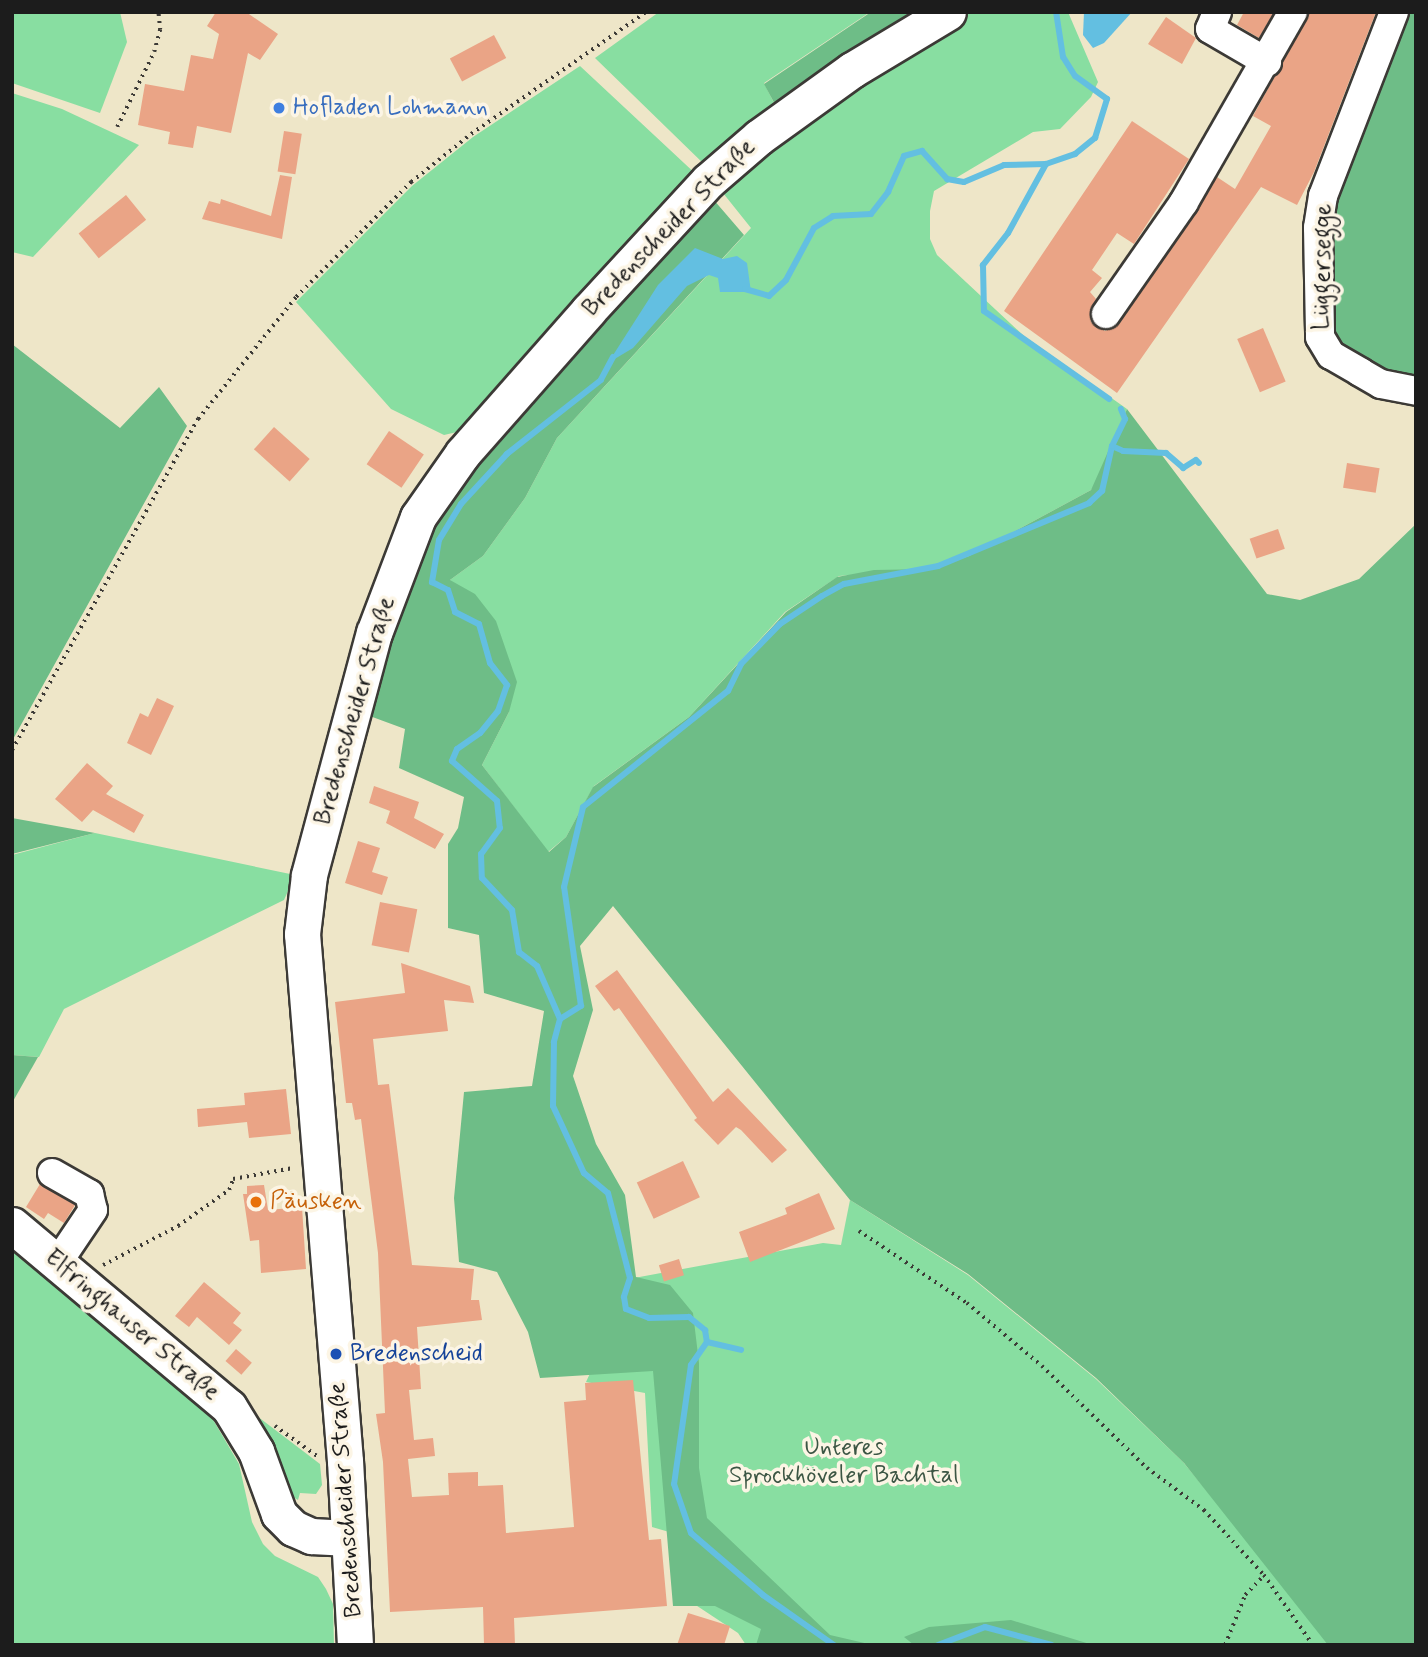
<!DOCTYPE html>
<meta charset="utf-8">
<style>
body{margin:0}
#map{position:relative;width:1428px;height:1657px;overflow:hidden;background:#eee6c8;font-family:Mynerve,sans-serif}
div>[style]{position:absolute}
.green>*{inset:0;background:#88dea1}
.forest>*{inset:0;background:#6ebd87}
.water>*{inset:0;background:#63bfe1}
.stream>*{height:6px;margin:-3px;padding:0 3px;transform-origin:3px;border-radius:3px;background:#63bfe1}
.building>*{inset:0;background:#eaa486;transform-origin:0 0}
.path>*{height:3.5px;margin-top:-1.75px;transform-origin:0;background:repeating-linear-gradient(90deg,#3c3a36 0 2px,transparent 0 7px)}
.roads{filter:drop-shadow(2px 0 #3c3a36) drop-shadow(-2px 0 #3c3a36) drop-shadow(0 2px #3c3a36) drop-shadow(0 -2px #3c3a36)}
.minor>*{height:28px;margin:-14px;padding:0 14px;transform-origin:14px;border-radius:14px;background:#fff}
.major>*{height:35px;margin:-17.5px;padding:0 17.5px;transform-origin:17.5px;border-radius:17.5px;background:#fff}
.dots>*{width:19px;height:19px;translate:-50% -50%;box-sizing:border-box;border:4px solid #fcf5e5;border-radius:50%}
span{translate:-50% -50%;white-space:nowrap;text-align:center;line-height:1.15;-webkit-text-stroke:7px #fcf5e5;paint-order:stroke}
.shop-label{font-size:24px;color:#366cbe}
.left{translate:0 -50%;text-align:left}
.street-label{font-size:24px;color:#1c1c1c}
.food-label{font-size:24px;color:#c56008}
.transit-label{font-size:24px;color:#164399}
.park-label{font-size:24px;color:#3c5644}
.frame{position:absolute;inset:0;border:14px solid #1c1c1c;pointer-events:none}
</style>
<div id="map">
<div class="green">
<i style="clip-path:polygon(12px 12px,120px 12px,127px 42px,100px 113px,12px 83px)"></i>
<i style="clip-path:polygon(659px 12px,870px 12px,764px 83px,778px 111px,707px 167px,595px 58px)"></i>
<i style="clip-path:polygon(965px 12px,1068px 12px,1098px 82px,1091px 97px,1060px 129px,1033px 132px,934px 191px,930px 211px,930px 239px,937px 255px,1024px 336px,1127px 409px,1101px 476px,1091px 490px,969px 556px,930px 569px,839px 576px,785px 612px,689px 717px,594px 786px,566px 837px,548px 852px,482px 765px,509px 712px,450px 580px,483px 556px,525px 498px,557px 438px,751px 228px,723px 193px,823px 110px)"></i>
<i style="clip-path:polygon(580px 66px,699px 177px,576px 301px,457px 432px,444px 435px,391px 409px,296px 302px,412px 186px,473px 137px)"></i>
<i style="clip-path:polygon(12px 93px,62px 109px,139px 145px,33px 257px,12px 252px)"></i>
<i style="clip-path:polygon(95px 833px,295px 875px,284px 900px,64px 1009px,39px 1057px,12px 1055px,12px 855px)"></i>
<i style="clip-path:polygon(850px 1200px,968px 1275px,1096px 1379px,1183px 1462px,1334px 1645px,746px 1645px,738px 1633px,679px 1594px,676px 1534px,652px 1527px,645px 1393px,586px 1382px,634px 1278px,823px 1243px,841px 1245px)"></i>
<i style="clip-path:polygon(12px 1246px,208px 1411px,239px 1464px,252px 1522px,263px 1544px,275px 1556px,318px 1577px,326px 1589px,333px 1604px,334px 1645px,12px 1645px)"></i>
<i style="clip-path:polygon(244px 1406px,320px 1464px,322px 1485px,316px 1494px,300px 1493px,298px 1500px,293px 1497px)"></i>
</div>
<div class="forest">
<i style="clip-path:polygon(871px 12px,930px 12px,778px 110px,764px 84px)"></i>
<i style="clip-path:polygon(1411px 12px,1416px 12px,1416px 385px,1331px 344px,1325px 226px,1362px 121px)"></i>
<i style="clip-path:polygon(713px 199px,744px 235px,557px 438px,525px 498px,483px 556px,450px 580px,475px 594px,496px 621px,517px 682px,509px 712px,482px 765px,549px 852px,566px 837px,593px 787px,689px 717px,786px 612px,837px 577px,874px 570px,930px 569px,969px 556px,1091px 490px,1127px 409px,1267px 594px,1300px 600px,1359px 579px,1416px 524px,1416px 1645px,1328px 1645px,1184px 1463px,1096px 1378px,968px 1274px,850px 1200px,613px 906px,580px 946px,593px 1010px,573px 1076px,596px 1144px,625px 1195px,636px 1277px,670px 1285px,693px 1313px,699px 1363px,699px 1468px,707px 1518px,830px 1635px,873px 1645px,756px 1645px,761px 1629px,715px 1606px,673px 1606px,653px 1371px,540px 1378px,528px 1332px,497px 1272px,459px 1262px,454px 1198px,464px 1092px,532px 1086px,544px 1011px,484px 993px,479px 935px,448px 928px,448px 844px,458px 828px,464px 797px,399px 768px,405px 729px,367px 715px,403px 594px,449px 492px,541px 376px)"></i>
<i style="clip-path:polygon(12px 344px,120px 428px,159px 387px,187px 426px,12px 741px)"></i>
<i style="clip-path:polygon(12px 818px,95px 833px,12px 854px)"></i>
<i style="clip-path:polygon(12px 1055px,38px 1057px,12px 1103px)"></i>
<i style="clip-path:polygon(1011px 1620px,1093px 1645px,914px 1645px,904px 1637px,929px 1627px)"></i>
</div>
<div class="water">
<i style="clip-path:polygon(1084px 12px,1132px 12px,1104px 43px,1093px 48px,1083px 35px)"></i>
<i style="clip-path:polygon(695px 248px,723px 259px,737px 256px,747px 263px,751px 292px,720px 292px,718px 278px,709px 275px,687px 286px,633px 348px,608px 363px,658px 285px)"></i>
</div>
<div class="stream">
<i style="left:1046px;top:164px;width:79px;rotate:118.8deg"></i>
<i style="left:1008px;top:233px;width:41px;rotate:128deg"></i>
<i style="left:983px;top:265px;width:46px;rotate:88.8deg"></i>
<i style="left:984px;top:311px;width:153px;rotate:35.1deg"></i>
<i style="left:745px;top:289px;width:25px;rotate:16deg"></i>
<i style="left:769px;top:296px;width:23px;rotate:-43deg"></i>
<i style="left:786px;top:280px;width:59px;rotate:-61.7deg"></i>
<i style="left:814px;top:228px;width:22px;rotate:-32deg"></i>
<i style="left:833px;top:216px;width:38px;rotate:-3deg"></i>
<i style="left:871px;top:214px;width:28px;rotate:-52deg"></i>
<i style="left:888px;top:192px;width:39px;rotate:-66deg"></i>
<i style="left:904px;top:156px;width:19px;rotate:-16deg"></i>
<i style="left:922px;top:151px;width:38px;rotate:48deg"></i>
<i style="left:947px;top:179px;width:17px;rotate:10deg"></i>
<i style="left:964px;top:182px;width:43px;rotate:-23deg"></i>
<i style="left:1004px;top:165px;width:42px;rotate:-1.4deg"></i>
<i style="left:1046px;top:164px;width:31px;rotate:-19deg"></i>
<i style="left:1075px;top:154px;width:26px;rotate:-39deg"></i>
<i style="left:1095px;top:138px;width:41px;rotate:-72.9deg"></i>
<i style="left:1107px;top:99px;width:39px;rotate:-144deg"></i>
<i style="left:1075px;top:76px;width:22px;rotate:-122deg"></i>
<i style="left:1063px;top:57px;width:46px;rotate:-98.8deg"></i>
<i style="left:613px;top:357px;width:26px;rotate:118deg"></i>
<i style="left:601px;top:380px;width:120px;rotate:141.8deg"></i>
<i style="left:507px;top:454px;width:68px;rotate:132.6deg"></i>
<i style="left:461px;top:504px;width:42px;rotate:121.4deg"></i>
<i style="left:439px;top:540px;width:43px;rotate:99.5deg"></i>
<i style="left:432px;top:582px;width:18px;rotate:27deg"></i>
<i style="left:448px;top:590px;width:23px;rotate:72deg"></i>
<i style="left:455px;top:612px;width:27px;rotate:27deg"></i>
<i style="left:479px;top:624px;width:41px;rotate:74.2deg"></i>
<i style="left:490px;top:663px;width:28px;rotate:52deg"></i>
<i style="left:507px;top:685px;width:28px;rotate:109deg"></i>
<i style="left:498px;top:711px;width:28px;rotate:129deg"></i>
<i style="left:480px;top:733px;width:28px;rotate:145deg"></i>
<i style="left:457px;top:749px;width:13px;rotate:113deg"></i>
<i style="left:452px;top:761px;width:60px;rotate:41.6deg"></i>
<i style="left:497px;top:801px;width:27px;rotate:84deg"></i>
<i style="left:500px;top:828px;width:32px;rotate:126deg"></i>
<i style="left:481px;top:854px;width:24px;rotate:88deg"></i>
<i style="left:482px;top:878px;width:44px;rotate:46.8deg"></i>
<i style="left:512px;top:910px;width:43px;rotate:80.5deg"></i>
<i style="left:519px;top:952px;width:23px;rotate:38deg"></i>
<i style="left:537px;top:966px;width:58px;rotate:66.5deg"></i>
<i style="left:560px;top:1019px;width:24px;rotate:105deg"></i>
<i style="left:554px;top:1042px;width:64px;rotate:90.9deg"></i>
<i style="left:553px;top:1106px;width:74px;rotate:65.2deg"></i>
<i style="left:584px;top:1173px;width:31px;rotate:40deg"></i>
<i style="left:608px;top:1193px;width:88px;rotate:75.5deg"></i>
<i style="left:630px;top:1278px;width:20px;rotate:108deg"></i>
<i style="left:624px;top:1297px;width:12px;rotate:81deg"></i>
<i style="left:626px;top:1309px;width:25px;rotate:21deg"></i>
<i style="left:649px;top:1318px;width:40px;rotate:-1.4deg"></i>
<i style="left:689px;top:1317px;width:21px;rotate:39deg"></i>
<i style="left:705px;top:1330px;width:12px;rotate:81deg"></i>
<i style="left:707px;top:1342px;width:28px;rotate:125deg"></i>
<i style="left:691px;top:1365px;width:120px;rotate:98.1deg"></i>
<i style="left:674px;top:1484px;width:52px;rotate:70.9deg"></i>
<i style="left:691px;top:1533px;width:95px;rotate:40.7deg"></i>
<i style="left:763px;top:1595px;width:87px;rotate:35.2deg"></i>
<i style="left:1112px;top:446px;width:12px;rotate:24deg"></i>
<i style="left:1123px;top:451px;width:43px;rotate:2.7deg"></i>
<i style="left:1166px;top:453px;width:23px;rotate:41deg"></i>
<i style="left:1183px;top:468px;width:15px;rotate:-32deg"></i>
<i style="left:1196px;top:460px;width:4px;rotate:45deg"></i>
<i style="left:560px;top:1019px;width:25px;rotate:-32deg"></i>
<i style="left:581px;top:1006px;width:120px;rotate:-98.1deg"></i>
<i style="left:564px;top:887px;width:82px;rotate:-76.6deg"></i>
<i style="left:583px;top:807px;width:186px;rotate:-38.7deg"></i>
<i style="left:728px;top:691px;width:30px;rotate:-64deg"></i>
<i style="left:741px;top:664px;width:56px;rotate:-45.7deg"></i>
<i style="left:780px;top:624px;width:50px;rotate:-33.7deg"></i>
<i style="left:822px;top:596px;width:25px;rotate:-29deg"></i>
<i style="left:844px;top:584px;width:96px;rotate:-10.8deg"></i>
<i style="left:938px;top:566px;width:164px;rotate:-22.6deg"></i>
<i style="left:1089px;top:503px;width:18px;rotate:-43deg"></i>
<i style="left:1102px;top:491px;width:46px;rotate:-77.5deg"></i>
<i style="left:1112px;top:446px;width:30px;rotate:-64deg"></i>
<i style="left:1125px;top:419px;width:11px;rotate:-112deg"></i>
<i style="left:707px;top:1342px;width:35px;rotate:13deg"></i>
<i style="left:938px;top:1645px;width:50px;rotate:-21deg"></i>
<i style="left:985px;top:1627px;width:69px;rotate:15deg"></i>
</div>
<div class="building">
<i style="clip-path:polygon(216px 12px,246px 12px,278px 34px,260px 60px,248px 53px,231px 133px,197px 126px,193px 148px,168px 144px,170px 132px,138px 125px,145px 84px,184px 91px,191px 55px,213px 59px,219px 34px,207px 26px)"></i>
<i style="clip-path:polygon(1244px 12px,1274px 12px,1259px 38px,1237px 25px)"></i>
<i style="clip-path:polygon(1310px 12px,1376px 12px,1314px 172px,1297px 205px,1261px 187px,1117px 393px,1004px 311px,1132px 121px,1189px 159px,1134px 244px,1117px 233px,1092px 270px,1102px 278px,1090px 292px,1096px 299px,1090px 312px,1091px 322px,1105px 331px,1119px 324px,1217px 177px,1235px 189px,1271px 126px,1253px 116px)"></i>
<i style="clip-path:polygon(1166px 17px,1196px 38px,1182px 64px,1148px 44px)"></i>
<i style="left:494px;top:35px;width:26px;height:50px;rotate:62deg"></i>
<i style="left:284px;top:131px;width:18px;height:41px;rotate:9deg"></i>
<i style="clip-path:polygon(280px 175px,292px 177px,282px 239px,202px 219px,209px 201px,220px 204px,221px 199px,271px 216px)"></i>
<i style="left:126px;top:195px;width:32px;height:61px;rotate:51deg"></i>
<i style="left:1263px;top:328px;width:58px;height:28px;rotate:67deg"></i>
<i style="left:274px;top:427px;width:48px;height:30px;rotate:42deg"></i>
<i style="left:389px;top:431px;width:42px;height:40px;rotate:34deg"></i>
<i style="left:1347px;top:463px;width:33px;height:25px;rotate:9deg"></i>
<i style="left:1278px;top:529px;width:21px;height:30px;rotate:71deg"></i>
<i style="clip-path:polygon(157px 698px,174px 706px,151px 755px,127px 743px,140px 713px,148px 717px)"></i>
<i style="clip-path:polygon(87px 763px,113px 786px,106px 794px,144px 815px,134px 833px,93px 810px,82px 822px,55px 799px)"></i>
<i style="clip-path:polygon(374px 786px,419px 802px,414px 818px,444px 834px,435px 849px,386px 823px,390px 811px,369px 803px)"></i>
<i style="clip-path:polygon(358px 841px,380px 848px,372px 872px,388px 877px,382px 895px,345px 883px)"></i>
<i style="left:380px;top:902px;width:38px;height:44px;rotate:11deg"></i>
<i style="clip-path:polygon(401px 963px,470px 986px,474px 1003px,444px 1000px,448px 1031px,373px 1039px,378px 1085px,389px 1084px,412px 1265px,474px 1269px,471px 1300px,479px 1300px,482px 1320px,417px 1327px,421px 1389px,409px 1390px,414px 1440px,433px 1438px,435px 1456px,408px 1459px,412px 1497px,449px 1495px,448px 1473px,478px 1472px,478px 1486px,503px 1485px,506px 1533px,574px 1527px,564px 1402px,586px 1400px,585px 1383px,633px 1380px,649px 1540px,661px 1539px,667px 1606px,514px 1618px,515px 1645px,484px 1645px,483px 1607px,390px 1612px,383px 1462px,376px 1414px,385px 1413px,378px 1253px,361px 1119px,355px 1120px,352px 1103px,346px 1103px,335px 1002px,405px 993px)"></i>
<i style="clip-path:polygon(617px 970px,713px 1102px,728px 1088px,787px 1150px,772px 1163px,741px 1130px,736px 1127px,718px 1145px,694px 1120px,697px 1118px,619px 1008px,614px 1011px,595px 986px)"></i>
<i style="clip-path:polygon(286px 1089px,291px 1134px,249px 1138px,247px 1122px,198px 1127px,197px 1109px,245px 1105px,244px 1093px)"></i>
<i style="left:683px;top:1161px;width:40px;height:51px;rotate:65deg"></i>
<i style="clip-path:polygon(40px 1184px,75px 1205px,64px 1223px,48px 1213px,44px 1219px,26px 1207px)"></i>
<i style="clip-path:polygon(264px 1185px,268px 1210px,302px 1207px,306px 1269px,261px 1273px,259px 1240px,250px 1241px,243px 1194px,247px 1194px,247px 1186px)"></i>
<i style="clip-path:polygon(819px 1193px,835px 1229px,750px 1262px,739px 1232px,787px 1214px,785px 1208px)"></i>
<i style="left:679px;top:1259px;width:17px;height:21px;rotate:73deg"></i>
<i style="clip-path:polygon(204px 1282px,241px 1313px,233px 1323px,242px 1330px,229px 1345px,197px 1317px,189px 1327px,175px 1316px)"></i>
<i style="left:236px;top:1349px;width:21px;height:16px;rotate:41deg"></i>
<i style="clip-path:polygon(688px 1613px,730px 1626px,724px 1645px,677px 1645px)"></i>
</div>
<div class="path">
<i style="left:117px;top:127px;width:84px;rotate:-63.7deg"></i>
<i style="left:154px;top:52px;width:23px;rotate:-75deg"></i>
<i style="left:160px;top:30px;width:18px;rotate:-96deg"></i>
<i style="left:12px;top:750px;width:380px;rotate:-60.7deg"></i>
<i style="left:198px;top:419px;width:156px;rotate:-51.2deg"></i>
<i style="left:296px;top:297px;width:163px;rotate:-45deg"></i>
<i style="left:411px;top:182px;width:77px;rotate:-38.7deg"></i>
<i style="left:471px;top:134px;width:213px;rotate:-34.9deg"></i>
<i style="left:859px;top:1231px;width:130px;rotate:33.7deg"></i>
<i style="left:967px;top:1303px;width:98px;rotate:40deg"></i>
<i style="left:1042px;top:1366px;width:146px;rotate:44.2deg"></i>
<i style="left:1147px;top:1468px;width:71px;rotate:36.4deg"></i>
<i style="left:1204px;top:1510px;width:88px;rotate:47.3deg"></i>
<i style="left:1264px;top:1575px;width:85px;rotate:55deg"></i>
<i style="left:103px;top:1265px;width:85px;rotate:-27.5deg"></i>
<i style="left:178px;top:1226px;width:62px;rotate:-35.2deg"></i>
<i style="left:229px;top:1190px;width:12px;rotate:-70deg"></i>
<i style="left:233px;top:1179px;width:61px;rotate:-10.4deg"></i>
<i style="left:275px;top:1426px;width:52px;rotate:35.5deg"></i>
<i style="left:1225px;top:1645px;width:54px;rotate:-68.2deg"></i>
<i style="left:1245px;top:1595px;width:28px;rotate:-46deg"></i>
</div>
<div class="roads">
<div class="minor">
<i style="left:1217px;top:12px;width:18px;rotate:112deg"></i>
<i style="left:1210px;top:29px;width:66px;rotate:30.1deg"></i>
<i style="left:1394px;top:12px;width:197px;rotate:111.1deg"></i>
<i style="left:1323px;top:196px;width:32px;rotate:99deg"></i>
<i style="left:1318px;top:228px;width:109px;rotate:88.9deg"></i>
<i style="left:1320px;top:337px;width:21px;rotate:59deg"></i>
<i style="left:1331px;top:355px;width:34px;rotate:30deg"></i>
<i style="left:1360px;top:372px;width:24px;rotate:30deg"></i>
<i style="left:1381px;top:384px;width:36px;rotate:11deg"></i>
<i style="left:1106px;top:314px;width:136px;rotate:-55.1deg"></i>
<i style="left:1184px;top:202px;width:219px;rotate:-60.2deg"></i>
<i style="left:52px;top:1173px;width:43px;rotate:29.6deg"></i>
<i style="left:89px;top:1194px;width:16px;rotate:76deg"></i>
<i style="left:93px;top:1210px;width:63px;rotate:123.9deg"></i>
</div>
<div class="major">
<i style="left:12px;top:1225px;width:283px;rotate:40deg"></i>
<i style="left:229px;top:1407px;width:52px;rotate:58.5deg"></i>
<i style="left:256px;top:1451px;width:67px;rotate:69.9deg"></i>
<i style="left:279px;top:1514px;width:20px;rotate:45deg"></i>
<i style="left:293px;top:1528px;width:20px;rotate:24deg"></i>
<i style="left:311px;top:1536px;width:38px;rotate:3deg"></i>
<i style="left:355px;top:1645px;width:184px;rotate:-93.1deg"></i>
<i style="left:345px;top:1461px;width:529px;rotate:-94.66deg"></i>
<i style="left:302px;top:934px;width:59px;rotate:-83.2deg"></i>
<i style="left:309px;top:875px;width:251px;rotate:-75deg"></i>
<i style="left:374px;top:633px;width:124px;rotate:-69.2deg"></i>
<i style="left:418px;top:517px;width:78px;rotate:-54.9deg"></i>
<i style="left:463px;top:453px;width:189px;rotate:-48.6deg"></i>
<i style="left:588px;top:311px;width:177px;rotate:-47.3deg"></i>
<i style="left:708px;top:181px;width:67px;rotate:-40.8deg"></i>
<i style="left:759px;top:137px;width:115px;rotate:-35.8deg"></i>
<i style="left:852px;top:70px;width:112px;rotate:-31.1deg"></i>
</div>
</div>
<div class="dots">
<i style="left:279px;top:108px;background:#3f7fe0"></i>
<i style="left:256px;top:1202px;background:#e8710a"></i>
<i style="left:336px;top:1354px;background:#1a4fb4"></i>
</div>
<div class="shop-label">
<span class="left" style="left:293px;top:108px">Hofladen Lohmann</span>
</div>
<div class="street-label">
<span style="left:669px;top:228px;rotate:-46deg">Bredenscheider Straße</span>
<span style="left:1323px;top:267px;rotate:-89deg">Lüggersegge</span>
<span style="left:355px;top:711px;rotate:-74deg">Bredenscheider Straße</span>
<span style="left:132px;top:1325px;rotate:40deg">Elfringhauser Straße</span>
<span style="left:346px;top:1500px;rotate:-94deg">Bredenscheider Straße</span>
</div>
<div class="food-label">
<span class="left" style="left:270px;top:1202px">Päusken</span>
</div>
<div class="transit-label">
<span class="left" style="left:350px;top:1354px">Bredenscheid</span>
</div>
<div class="park-label">
<span style="left:844px;top:1462px">Unteres<br>Sprockhöveler Bachtal</span>
</div>
<div class="frame"></div>
</div>
